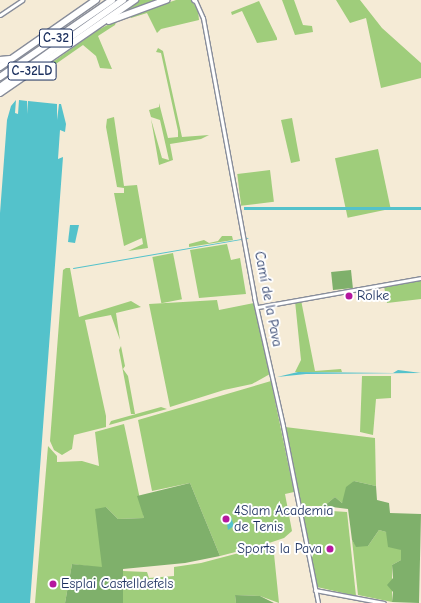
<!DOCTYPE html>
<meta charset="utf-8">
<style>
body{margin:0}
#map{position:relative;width:421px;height:603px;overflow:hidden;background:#f5ebd6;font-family:"Comic Neue",sans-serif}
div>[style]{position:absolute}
.green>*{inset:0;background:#9fcd7b;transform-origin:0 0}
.forest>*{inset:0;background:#7fb06b;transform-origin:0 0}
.water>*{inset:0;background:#54c2cb;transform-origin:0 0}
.stream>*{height:1px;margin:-0.5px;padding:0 0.5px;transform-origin:0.5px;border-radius:0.5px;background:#54c2cb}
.roads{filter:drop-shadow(1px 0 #888d9a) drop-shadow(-1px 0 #888d9a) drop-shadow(0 1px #888d9a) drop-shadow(0 -1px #888d9a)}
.minor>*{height:3px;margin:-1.5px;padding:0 1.5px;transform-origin:1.5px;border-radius:1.5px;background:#fff}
.tertiary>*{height:4px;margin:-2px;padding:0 2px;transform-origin:2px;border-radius:2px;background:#fff}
.trunk>*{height:5.5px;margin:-2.75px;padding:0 2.75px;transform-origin:2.75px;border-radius:2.75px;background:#fff}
.motorway>*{height:6px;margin:-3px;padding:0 3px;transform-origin:3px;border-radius:3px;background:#fff}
.dots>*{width:11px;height:11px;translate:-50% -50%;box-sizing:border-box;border:2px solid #fff;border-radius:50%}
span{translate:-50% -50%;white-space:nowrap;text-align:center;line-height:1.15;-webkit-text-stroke:4px #fff;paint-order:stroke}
.shield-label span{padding:1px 3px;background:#fff;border:1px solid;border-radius:3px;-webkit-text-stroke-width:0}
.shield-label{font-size:13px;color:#1b2f5e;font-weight:700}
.poi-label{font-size:14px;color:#1b2f5e}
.left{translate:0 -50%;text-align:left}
.right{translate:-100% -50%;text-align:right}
.street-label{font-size:14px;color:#1b2f5e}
</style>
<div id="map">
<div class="green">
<i style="clip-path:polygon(139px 0,160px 0,119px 14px)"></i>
<i style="clip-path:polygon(176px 0,191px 0,198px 10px,199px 20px,161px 29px,157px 33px,147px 13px,131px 18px,131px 15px)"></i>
<i style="clip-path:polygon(282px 0,294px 0,303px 25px,312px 26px,313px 32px,295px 35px)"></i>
<i style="clip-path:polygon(336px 0,360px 0,382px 28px,421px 63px,421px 78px,381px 88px,366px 18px,350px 23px)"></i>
<i style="clip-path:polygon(259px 1px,277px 38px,277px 40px,257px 43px,242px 11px,232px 15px,231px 12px)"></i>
<i style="clip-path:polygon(117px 20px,115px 25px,98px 36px,112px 69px,100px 68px,96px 56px,83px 45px,40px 75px,33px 76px,98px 30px)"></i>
<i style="clip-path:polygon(158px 48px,163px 51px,182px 137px,209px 135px,201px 139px,170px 144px,173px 160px,159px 165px,151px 119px,162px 158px,169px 160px,160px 120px,151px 117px,149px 110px,159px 107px,159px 103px,168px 138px,178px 137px,178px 131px,161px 53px,156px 52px)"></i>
<i style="clip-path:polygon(114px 117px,124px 186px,137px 185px,148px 248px,128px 251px,143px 244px,142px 238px,124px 246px,114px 193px,124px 193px,124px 188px,117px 187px,106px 127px,107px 119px)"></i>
<i style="clip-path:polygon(292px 118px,300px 161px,291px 163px,281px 120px)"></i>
<i style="left:378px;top:149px;width:61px;height:44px;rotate:78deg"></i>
<i style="left:270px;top:170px;width:32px;height:33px;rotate:83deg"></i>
<i style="clip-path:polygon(222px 236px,232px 236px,233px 240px,189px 247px,189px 244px,204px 240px,209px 243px,218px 241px)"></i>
<i style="clip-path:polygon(227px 244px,231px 260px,240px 258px,246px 294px,199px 298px,190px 250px)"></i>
<i style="left:173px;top:253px;width:47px;height:21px;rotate:79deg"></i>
<i style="clip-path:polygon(66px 268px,70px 268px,79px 317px,131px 301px,141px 307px,116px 313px,120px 340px,111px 315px,85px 320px,106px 416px,106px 427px,74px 435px,72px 449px,62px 455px,54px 450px,50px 441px,63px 270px)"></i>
<i style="clip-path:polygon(421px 279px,421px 299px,387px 303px,384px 286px)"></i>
<i style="clip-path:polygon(217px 300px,219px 310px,254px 303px,270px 374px,252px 384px,224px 390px,170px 407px,149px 304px)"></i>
<i style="clip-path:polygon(301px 300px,315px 371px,341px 369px,342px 372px,295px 372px,301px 360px,295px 301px)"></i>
<i style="clip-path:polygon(121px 346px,125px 366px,123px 369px,128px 376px,135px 414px,131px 414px,119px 350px)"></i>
<i style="clip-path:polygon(362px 376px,391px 376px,391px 398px,376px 399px,373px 435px,360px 432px)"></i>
<i style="clip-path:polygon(271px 381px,294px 492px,285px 494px,292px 531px,284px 538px,263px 545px,220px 556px,190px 483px,152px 491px,138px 420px)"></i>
<i style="clip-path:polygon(161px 407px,167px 409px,109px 425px,111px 421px)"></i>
<i style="clip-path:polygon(124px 424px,144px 518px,118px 519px,106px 507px,102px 568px,72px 564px,65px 603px,35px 603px,48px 446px,57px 456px,57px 462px,82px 461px,99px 466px,95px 432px)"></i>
<i style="clip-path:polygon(285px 427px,375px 438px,376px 486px,354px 481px,342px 503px,335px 497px,324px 506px,301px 506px)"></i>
<i style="clip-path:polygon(301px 509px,347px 512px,356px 596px,317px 587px)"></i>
<i style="clip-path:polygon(379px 530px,386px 532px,401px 550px,401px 560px,392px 565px,392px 602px,358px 595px,352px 540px,356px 546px,368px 546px)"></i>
<i style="clip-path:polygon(273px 544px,279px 603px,260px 596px,235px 595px,236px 603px,123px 603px,123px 571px,147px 572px,149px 578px,174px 576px,174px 567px,201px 563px)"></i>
</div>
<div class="forest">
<i style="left:351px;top:270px;width:18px;height:20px;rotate:84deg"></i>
<i style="clip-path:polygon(354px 481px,376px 486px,377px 500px,389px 503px,390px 513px,421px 514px,419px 603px,392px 602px,393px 592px,387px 585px,393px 578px,392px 565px,401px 560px,401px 550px,388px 547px,386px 532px,379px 530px,368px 546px,356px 547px,352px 540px,348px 509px,324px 506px,335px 497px,342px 503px,346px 487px)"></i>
<i style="clip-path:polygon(190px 483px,220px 556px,185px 563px,123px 569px,123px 603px,65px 603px,72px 564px,102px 567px,95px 509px,106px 507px,118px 519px,144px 518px,137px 496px)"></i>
<i style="clip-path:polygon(235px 595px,260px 596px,274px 603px,236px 603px)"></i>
</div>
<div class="water">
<i style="clip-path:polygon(16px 100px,15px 113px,18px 114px,19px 100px,27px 101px,27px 114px,28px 101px,57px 104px,57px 120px,59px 104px,61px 104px,66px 124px,65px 132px,60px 130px,58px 159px,63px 157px,30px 603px,0 603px,0 213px,7px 120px,11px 106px)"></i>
<i style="left:421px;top:207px;width:3px;height:177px;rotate:90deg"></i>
<i style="clip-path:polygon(70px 225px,79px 225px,75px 243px,68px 242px)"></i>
<i style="clip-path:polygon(398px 370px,421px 373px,306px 374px,277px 377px,298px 372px,393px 373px)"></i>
<i style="clip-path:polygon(231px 517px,234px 526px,228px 530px,226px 518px)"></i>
</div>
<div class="stream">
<i style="left:73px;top:268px;width:177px;rotate:-9.8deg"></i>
</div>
<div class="roads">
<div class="minor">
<i style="left:195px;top:0;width:20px;rotate:66deg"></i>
<i style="left:203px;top:18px;width:284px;rotate:79.6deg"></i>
<i style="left:254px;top:297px;width:132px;rotate:77.3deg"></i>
<i style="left:283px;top:426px;width:180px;rotate:78.8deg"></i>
<i style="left:0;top:15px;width:27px;rotate:-34deg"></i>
<i style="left:258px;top:307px;width:166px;rotate:-10.1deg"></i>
<i style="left:315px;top:590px;width:70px;rotate:10.7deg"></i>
</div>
<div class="tertiary">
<i style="left:194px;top:0;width:1px;rotate:45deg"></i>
</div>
<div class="trunk">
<i style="left:109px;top:21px;width:61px;rotate:-20.2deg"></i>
<i style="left:0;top:60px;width:10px;rotate:-6deg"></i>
<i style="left:0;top:67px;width:117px;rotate:-34.9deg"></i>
<i style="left:0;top:93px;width:164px;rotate:-34.6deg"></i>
</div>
<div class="motorway">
<i style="left:0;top:77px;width:136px;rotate:-34.5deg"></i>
<i style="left:0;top:87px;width:151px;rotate:-35.3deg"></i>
</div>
</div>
<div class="dots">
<i style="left:349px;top:296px;background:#b5179e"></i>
<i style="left:226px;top:519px;background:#b5179e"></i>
<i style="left:330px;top:549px;background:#b5179e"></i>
<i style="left:53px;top:584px;background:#b5179e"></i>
</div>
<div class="shield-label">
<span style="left:56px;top:38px">C-32</span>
<span style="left:32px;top:71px">C-32LD</span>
</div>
<div class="poi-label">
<span class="left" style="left:357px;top:296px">Rolke</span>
<span class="left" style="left:234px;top:519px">4Slam Academia<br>de Tenis</span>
<span class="right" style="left:322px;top:549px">Sports la Pava</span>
<span class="left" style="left:61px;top:584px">Esplai Castelldefels</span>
</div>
<div class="street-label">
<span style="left:268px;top:299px;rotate:79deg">Camí de la Pava</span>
</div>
</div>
